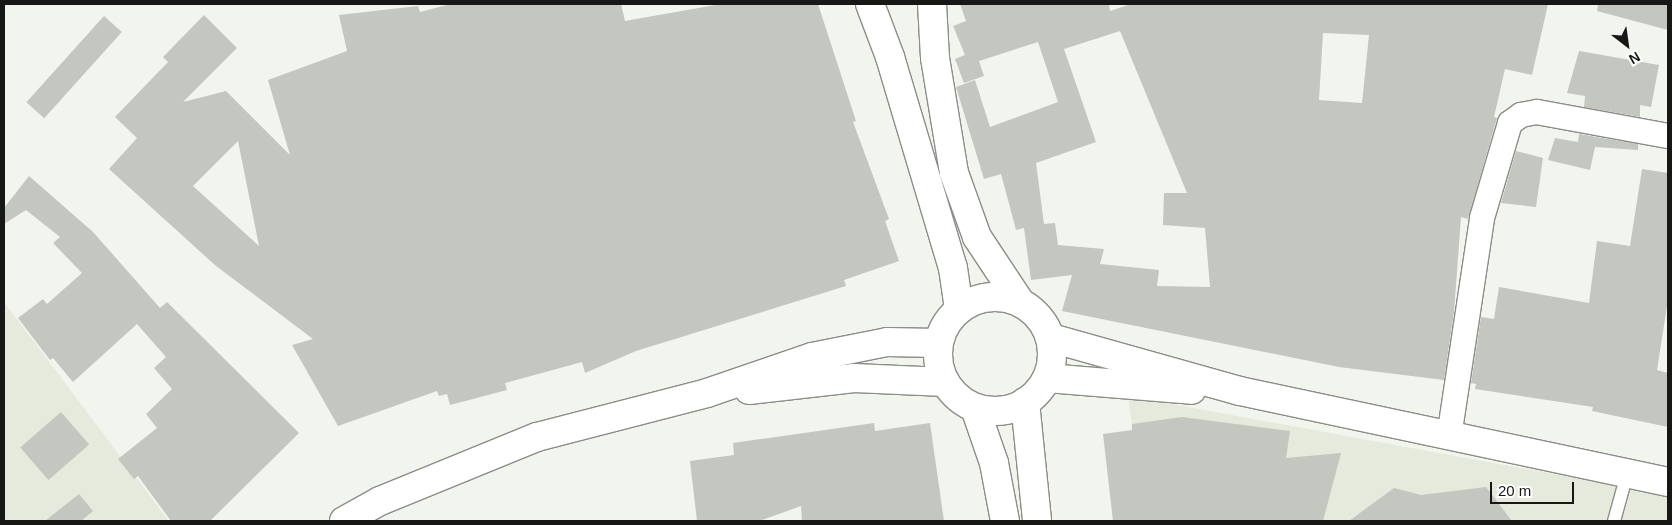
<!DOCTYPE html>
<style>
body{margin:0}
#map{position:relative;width:1672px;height:525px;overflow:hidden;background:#f2f4ee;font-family:Helvetica,sans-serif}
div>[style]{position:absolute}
.built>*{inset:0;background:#e6eadc}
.building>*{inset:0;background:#c4c6c0;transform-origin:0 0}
.roads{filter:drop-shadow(1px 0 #8b8d87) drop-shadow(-1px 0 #8b8d87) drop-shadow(0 1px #8b8d87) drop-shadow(0 -1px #8b8d87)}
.lane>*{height:12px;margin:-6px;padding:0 6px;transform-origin:6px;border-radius:6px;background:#fff}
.street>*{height:24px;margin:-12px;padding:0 12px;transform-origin:12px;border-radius:12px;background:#fff}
.secondary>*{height:28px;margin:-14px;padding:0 14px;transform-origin:14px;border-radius:14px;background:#fff}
.secondary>.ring{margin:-14px;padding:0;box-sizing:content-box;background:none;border:28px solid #fff;border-radius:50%}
span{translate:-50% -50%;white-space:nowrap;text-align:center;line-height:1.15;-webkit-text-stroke:4px #fff;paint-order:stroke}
.frame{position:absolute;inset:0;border:5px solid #171715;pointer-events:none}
.north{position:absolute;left:1602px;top:20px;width:50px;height:50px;-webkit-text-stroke:4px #fff;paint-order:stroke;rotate:150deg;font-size:14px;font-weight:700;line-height:20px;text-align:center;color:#171715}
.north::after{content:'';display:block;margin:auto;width:18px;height:22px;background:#171715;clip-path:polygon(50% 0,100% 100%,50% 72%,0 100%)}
.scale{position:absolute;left:1490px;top:482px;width:84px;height:22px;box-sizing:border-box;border:2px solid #171715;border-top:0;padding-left:6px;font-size:15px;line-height:18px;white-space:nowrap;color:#171715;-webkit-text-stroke:4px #fff;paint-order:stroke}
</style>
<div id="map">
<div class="built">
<i style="clip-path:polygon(4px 302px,169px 521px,4px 521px)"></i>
<i style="clip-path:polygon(1128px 396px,1668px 495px,1668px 521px,1145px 521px)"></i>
</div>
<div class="building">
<i style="clip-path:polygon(evenodd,451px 4px,621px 4px,625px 21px,721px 4px,818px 4px,856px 121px,853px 122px,889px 219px,885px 221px,899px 261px,844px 280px,846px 286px,636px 351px,585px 373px,582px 362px,505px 383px,507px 390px,450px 405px,447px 394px,439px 396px,437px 391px,338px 426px,292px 345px,313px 339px,216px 266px,109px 169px,137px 138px,115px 117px,168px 62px,163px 57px,204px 15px,237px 48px,183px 102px,226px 91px,290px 155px,268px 80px,347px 51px,339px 15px,418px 6px,420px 12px,451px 4px,238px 141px,259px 246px,193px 186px,238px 141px)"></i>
<i style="clip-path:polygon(evenodd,960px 4px,1109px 4px,1110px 11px,1131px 4px,1548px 4px,1532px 75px,1505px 69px,1494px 117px,1497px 118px,1468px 219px,1461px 217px,1454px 312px,1444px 380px,1339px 367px,1062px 311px,1072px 275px,1031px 280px,1024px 228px,1016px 230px,1001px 174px,984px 179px,956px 87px,975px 80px,990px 127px,1058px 102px,1038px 42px,979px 61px,984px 76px,964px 83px,955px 59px,965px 55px,953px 26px,966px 21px,960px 4px,1120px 31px,1187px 193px,1164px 193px,1163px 225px,1205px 228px,1210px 287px,1157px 286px,1159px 270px,1100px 264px,1104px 249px,1058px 245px,1055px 223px,1044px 224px,1036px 163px,1096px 142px,1064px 49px,1120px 31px,960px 4px,1323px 33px,1369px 35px,1362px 103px,1319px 100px,1323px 33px)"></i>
<i style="clip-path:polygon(1598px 4px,1668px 4px,1668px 30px,1597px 11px)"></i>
<i style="left:104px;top:16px;width:24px;height:116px;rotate:42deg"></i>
<i style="clip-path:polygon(1579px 51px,1659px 65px,1651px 107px,1640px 105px,1640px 117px,1584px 107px,1585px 96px,1567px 93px)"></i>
<i style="clip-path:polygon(1579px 134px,1638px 144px,1638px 150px,1595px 147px,1590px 170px,1548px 160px,1555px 138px,1578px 142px)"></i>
<i style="clip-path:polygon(1516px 151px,1543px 158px,1536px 207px,1501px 203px)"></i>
<i style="clip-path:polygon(1642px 169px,1668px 173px,1668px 300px,1657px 370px,1668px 373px,1668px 427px,1592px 411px,1593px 407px,1475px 389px,1476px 384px,1471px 383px,1481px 317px,1494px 319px,1499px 287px,1589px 303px,1597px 241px,1630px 246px)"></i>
<i style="clip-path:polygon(29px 176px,93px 232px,160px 308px,167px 302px,299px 433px,210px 521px,171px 521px,138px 476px,134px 479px,118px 459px,157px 428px,146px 414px,172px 389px,154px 368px,166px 357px,137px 324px,73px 382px,53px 358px,50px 360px,18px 318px,43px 299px,47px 304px,82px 273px,53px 243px,60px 237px,26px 210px,4px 224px,4px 208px)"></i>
<i style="left:61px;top:412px;width:43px;height:54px;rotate:49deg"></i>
<i style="clip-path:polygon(1182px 417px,1290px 431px,1286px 458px,1341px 453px,1323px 521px,1113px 521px,1103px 434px,1132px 430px,1132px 424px)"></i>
<i style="clip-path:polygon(874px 423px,875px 431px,930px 423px,944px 521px,802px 521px,801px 506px,759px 521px,697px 521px,690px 461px,734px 455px,733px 443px)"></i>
<i style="clip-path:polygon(1486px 487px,1512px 521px,1349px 521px,1394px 488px,1421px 495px)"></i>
<i style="clip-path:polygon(79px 494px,93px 511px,81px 521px,45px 521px)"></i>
</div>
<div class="roads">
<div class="lane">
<i style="left:1614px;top:521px;width:49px;rotate:-74.5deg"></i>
</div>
<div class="street">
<i style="left:1449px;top:437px;width:221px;rotate:-81.4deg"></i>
<i style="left:1482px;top:218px;width:99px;rotate:-73.6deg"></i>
<i style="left:1510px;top:123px;width:14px;rotate:-36deg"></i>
<i style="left:1521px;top:115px;width:16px;rotate:-11deg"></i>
<i style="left:1537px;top:112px;width:133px;rotate:10.4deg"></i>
</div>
<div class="secondary">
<i style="left:870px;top:4px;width:57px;rotate:69.3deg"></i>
<i style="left:890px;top:57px;width:220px;rotate:73.4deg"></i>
<i style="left:953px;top:268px;width:41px;rotate:81.7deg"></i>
<i style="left:932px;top:4px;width:54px;rotate:86.8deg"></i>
<i style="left:935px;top:58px;width:117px;rotate:80.6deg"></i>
<i style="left:954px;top:173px;width:68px;rotate:70.2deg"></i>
<i style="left:977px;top:237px;width:78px;rotate:56.5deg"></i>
<i class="ring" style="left:938px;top:297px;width:86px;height:86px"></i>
<i style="left:1051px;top:338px;width:196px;rotate:15.7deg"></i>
<i style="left:1240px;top:391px;width:438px;rotate:12deg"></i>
<i style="left:1047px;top:378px;width:145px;rotate:4.7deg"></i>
<i style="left:749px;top:390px;width:106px;rotate:-6.5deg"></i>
<i style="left:854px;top:378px;width:91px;rotate:2.5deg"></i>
<i style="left:1025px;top:402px;width:120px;rotate:84.2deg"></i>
<i style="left:975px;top:408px;width:58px;rotate:70.9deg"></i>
<i style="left:994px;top:463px;width:59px;rotate:79.3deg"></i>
<i style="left:344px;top:521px;width:41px;rotate:-29.1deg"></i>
<i style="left:380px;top:501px;width:170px;rotate:-22.2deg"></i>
<i style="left:537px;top:437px;width:176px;rotate:-14.5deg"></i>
<i style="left:707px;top:393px;width:111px;rotate:-18.9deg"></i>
<i style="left:812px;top:357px;width:76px;rotate:-11.3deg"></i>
<i style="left:887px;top:342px;width:51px;rotate:1.1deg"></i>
</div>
</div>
<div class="frame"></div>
<div class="north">N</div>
<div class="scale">20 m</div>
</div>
